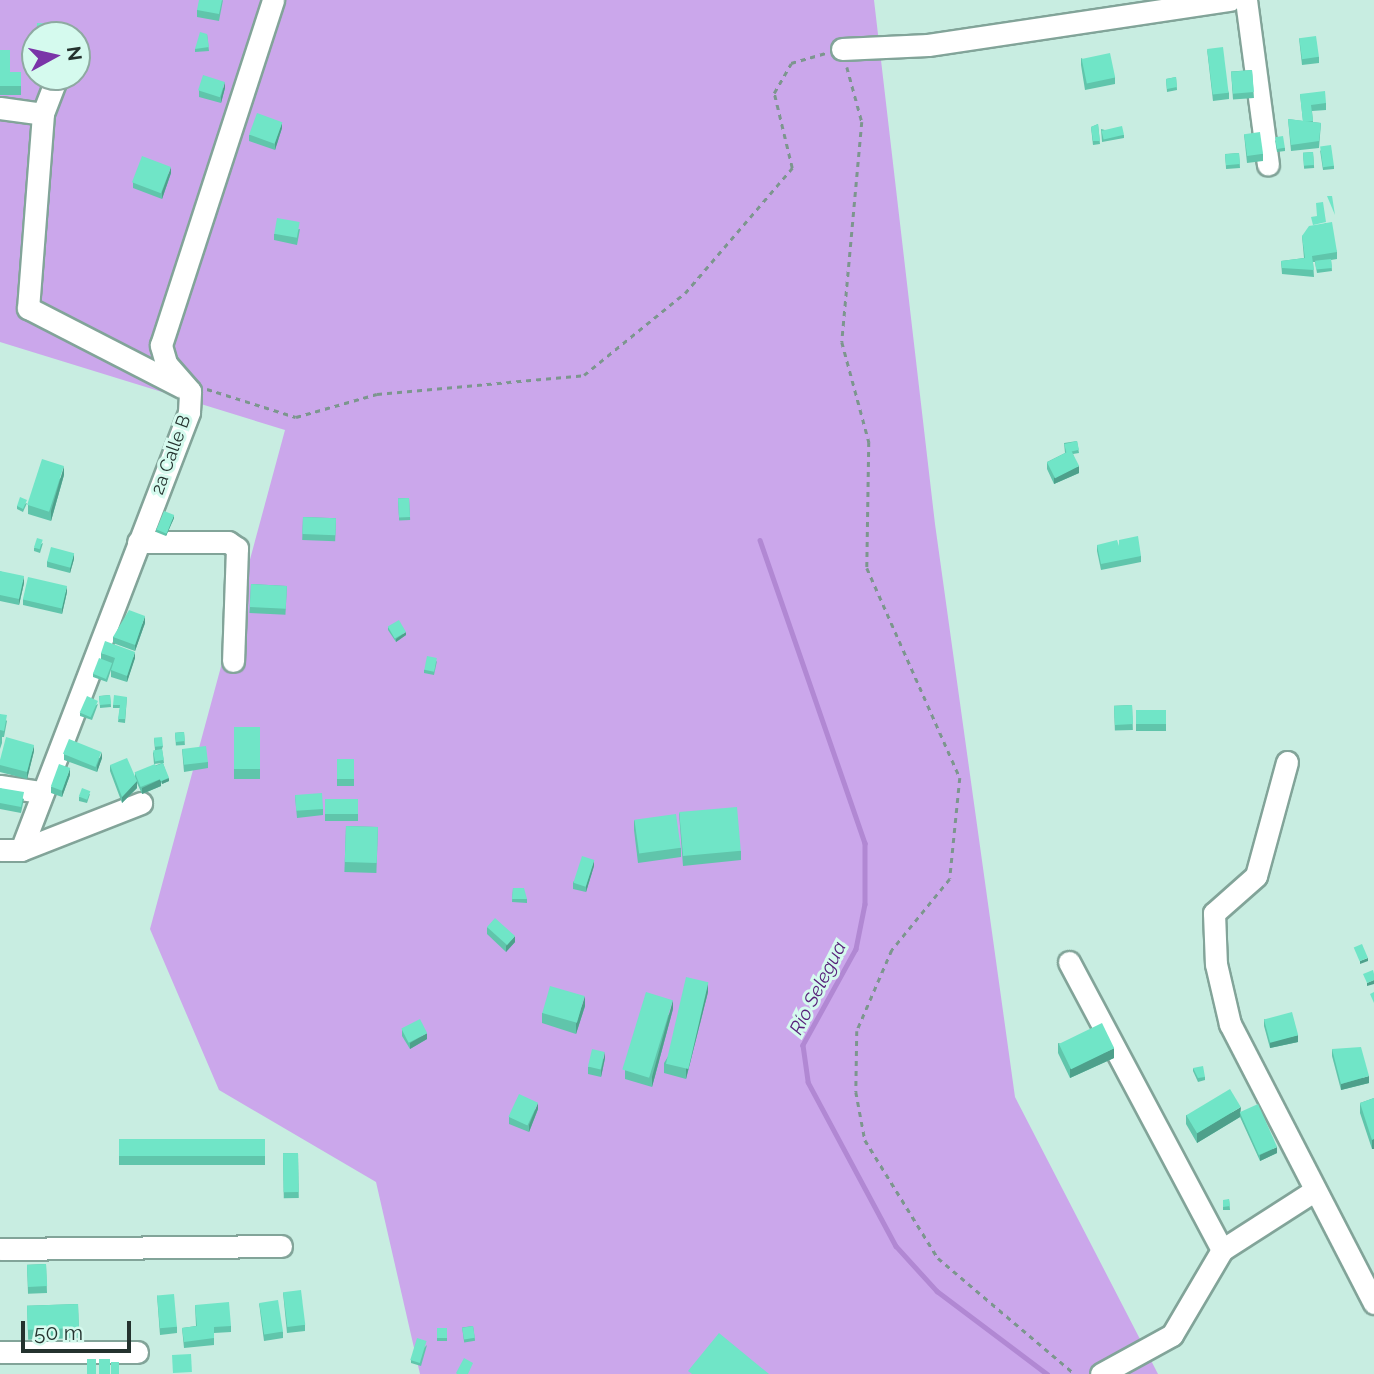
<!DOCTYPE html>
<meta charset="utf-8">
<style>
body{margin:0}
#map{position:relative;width:1374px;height:1374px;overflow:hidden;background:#c8ede1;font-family:Raleway,sans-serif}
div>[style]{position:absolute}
.green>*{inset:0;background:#cba7eb}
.stream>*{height:4.5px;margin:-2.25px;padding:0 2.25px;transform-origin:2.25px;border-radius:2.25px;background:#b188d3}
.path>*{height:2.5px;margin-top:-1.25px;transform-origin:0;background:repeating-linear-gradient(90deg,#7c968e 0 5px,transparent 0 10px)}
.roads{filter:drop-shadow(2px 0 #82a499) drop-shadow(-2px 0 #82a499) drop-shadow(0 2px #82a499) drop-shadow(0 -2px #82a499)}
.minor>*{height:21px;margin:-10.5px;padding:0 10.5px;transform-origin:10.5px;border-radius:10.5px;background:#fff}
.wall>*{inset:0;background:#60c5ab;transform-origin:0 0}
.shaded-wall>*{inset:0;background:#4ea08b;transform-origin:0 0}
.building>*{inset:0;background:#70e5c7;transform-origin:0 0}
span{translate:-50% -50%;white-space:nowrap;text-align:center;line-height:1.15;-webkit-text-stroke:6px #d5faee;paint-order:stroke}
.street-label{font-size:18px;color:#24322e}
.water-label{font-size:19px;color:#57217a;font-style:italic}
.north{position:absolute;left:21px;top:21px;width:70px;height:70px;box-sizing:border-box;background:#d5faee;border:2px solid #8eaaa1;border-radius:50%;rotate:82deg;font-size:19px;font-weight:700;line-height:28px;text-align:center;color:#24322e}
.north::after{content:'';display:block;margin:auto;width:24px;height:32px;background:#7a34a8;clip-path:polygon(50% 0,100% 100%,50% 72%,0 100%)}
.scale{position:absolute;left:21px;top:1321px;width:110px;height:32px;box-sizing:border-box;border:4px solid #24322e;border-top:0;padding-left:9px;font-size:21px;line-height:24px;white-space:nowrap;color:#24322e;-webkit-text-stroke:5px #d5faee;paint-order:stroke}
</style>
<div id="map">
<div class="green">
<i style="clip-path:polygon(evenodd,0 0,874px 0,935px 524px,1015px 1097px,1158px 1374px,420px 1374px,376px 1182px,219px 1090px,150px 929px,285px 430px,0 342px,0 0,35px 35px,77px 35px,77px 77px,35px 77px,35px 35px)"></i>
</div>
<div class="stream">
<i style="left:760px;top:540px;width:321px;rotate:70.9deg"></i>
<i style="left:865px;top:843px;width:61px;rotate:90deg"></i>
<i style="left:865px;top:904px;width:46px;rotate:101.3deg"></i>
<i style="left:856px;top:949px;width:110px;rotate:118.9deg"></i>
<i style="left:803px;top:1045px;width:37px;rotate:82deg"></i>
<i style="left:808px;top:1082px;width:186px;rotate:61.8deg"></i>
<i style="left:896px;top:1246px;width:61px;rotate:47.7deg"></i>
<i style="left:937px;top:1291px;width:138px;rotate:37deg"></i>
</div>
<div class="path">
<i style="left:847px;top:67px;width:57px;rotate:74.7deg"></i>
<i style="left:862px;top:122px;width:221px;rotate:95.2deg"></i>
<i style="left:842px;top:342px;width:104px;rotate:74.9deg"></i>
<i style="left:869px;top:442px;width:126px;rotate:90.9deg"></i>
<i style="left:867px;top:568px;width:230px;rotate:66.1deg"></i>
<i style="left:960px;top:778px;width:101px;rotate:95.7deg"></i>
<i style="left:950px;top:879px;width:92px;rotate:129.2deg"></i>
<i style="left:892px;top:950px;width:88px;rotate:113.4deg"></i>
<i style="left:857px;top:1031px;width:61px;rotate:90.9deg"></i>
<i style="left:856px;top:1092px;width:49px;rotate:79.4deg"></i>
<i style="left:865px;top:1140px;width:139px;rotate:58.3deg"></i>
<i style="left:938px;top:1258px;width:180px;rotate:40.3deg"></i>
<i style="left:207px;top:389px;width:93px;rotate:17.5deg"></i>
<i style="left:296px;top:417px;width:84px;rotate:-15.9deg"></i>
<i style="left:377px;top:394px;width:208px;rotate:-5.2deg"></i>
<i style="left:584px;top:375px;width:130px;rotate:-39.1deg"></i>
<i style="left:685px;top:293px;width:165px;rotate:-49.4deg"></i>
<i style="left:792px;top:168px;width:77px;rotate:-103.5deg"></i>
<i style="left:774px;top:93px;width:34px;rotate:-60deg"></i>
<i style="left:791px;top:63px;width:37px;rotate:-16deg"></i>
</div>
<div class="roads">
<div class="minor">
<i style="left:1246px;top:0;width:166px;rotate:82.4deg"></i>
<i style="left:842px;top:49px;width:86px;rotate:-2.7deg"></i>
<i style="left:928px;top:45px;width:305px;rotate:-8.5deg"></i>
<i style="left:57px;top:77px;width:40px;rotate:111deg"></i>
<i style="left:43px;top:114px;width:195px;rotate:94.4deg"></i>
<i style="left:28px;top:308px;width:173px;rotate:27.2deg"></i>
<i style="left:0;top:108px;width:43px;rotate:7.9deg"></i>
<i style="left:138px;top:542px;width:90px"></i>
<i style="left:228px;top:542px;width:11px;rotate:34deg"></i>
<i style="left:237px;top:548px;width:113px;rotate:92deg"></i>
<i style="left:1287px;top:762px;width:118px;rotate:105.2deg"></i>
<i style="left:1256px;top:876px;width:56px;rotate:138.6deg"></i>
<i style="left:1214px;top:913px;width:51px;rotate:87.8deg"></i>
<i style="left:1216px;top:964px;width:62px;rotate:76.9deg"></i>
<i style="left:1230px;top:1024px;width:314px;rotate:62.7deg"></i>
<i style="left:0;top:786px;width:40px;rotate:8.5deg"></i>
<i style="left:0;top:850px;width:21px"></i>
<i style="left:21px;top:850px;width:469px;rotate:-69deg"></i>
<i style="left:189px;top:412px;width:21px;rotate:-87deg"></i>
<i style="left:190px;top:391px;width:37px;rotate:-131deg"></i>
<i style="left:166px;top:363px;width:19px;rotate:-106deg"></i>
<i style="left:161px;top:345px;width:363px;rotate:-72deg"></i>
<i style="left:21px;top:850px;width:129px;rotate:-21.4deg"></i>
<i style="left:1069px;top:962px;width:326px;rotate:62deg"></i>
<i style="left:0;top:1249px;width:281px;rotate:-0.6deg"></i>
<i style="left:0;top:1352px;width:137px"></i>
<i style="left:1101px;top:1374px;width:81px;rotate:-28.8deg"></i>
<i style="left:1172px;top:1335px;width:99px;rotate:-59.5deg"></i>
<i style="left:1222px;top:1250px;width:109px;rotate:-32.7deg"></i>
</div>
</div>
<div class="wall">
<i style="clip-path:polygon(223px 0,219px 21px,197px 17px,197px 10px)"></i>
<i style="clip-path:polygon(207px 34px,209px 51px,195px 52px,195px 49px)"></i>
<i style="clip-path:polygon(1299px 38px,1319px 57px,1319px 63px,1302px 65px)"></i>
<i style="clip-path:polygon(1207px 49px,1229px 93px,1229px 99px,1213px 101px)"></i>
<i style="clip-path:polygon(0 50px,10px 72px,21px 72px,21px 95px,0 95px)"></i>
<i style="clip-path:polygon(1081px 58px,1115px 77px,1115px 84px,1085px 90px,1081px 65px)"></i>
<i style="left:1252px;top:70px;width:28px;height:21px;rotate:86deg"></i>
<i style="clip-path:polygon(1176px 77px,1177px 90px,1167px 92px,1166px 79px)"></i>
<i style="clip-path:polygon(225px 88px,221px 103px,199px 97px,199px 90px)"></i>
<i style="clip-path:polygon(1300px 94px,1326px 103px,1326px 110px,1312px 111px,1313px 122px,1321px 123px,1319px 148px,1291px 151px,1288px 119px,1303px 121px)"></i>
<i style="clip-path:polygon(1098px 124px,1100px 144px,1093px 145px,1091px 127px)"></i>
<i style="clip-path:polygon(282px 128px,275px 150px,249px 141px,249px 135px)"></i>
<i style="clip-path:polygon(1101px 129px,1124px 135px,1124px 138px,1102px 142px)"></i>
<i style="clip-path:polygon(1244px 134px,1263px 154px,1263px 161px,1247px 163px)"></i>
<i style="clip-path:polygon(1275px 140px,1285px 148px,1285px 151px,1277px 152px)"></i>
<i style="clip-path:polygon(1320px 150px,1334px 166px,1334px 169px,1323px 170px)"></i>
<i style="left:1313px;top:152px;width:16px;height:10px;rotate:86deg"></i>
<i style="left:1239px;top:153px;width:15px;height:14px;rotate:86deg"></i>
<i style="clip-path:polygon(171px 173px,162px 199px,133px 188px,133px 182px)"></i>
<i style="clip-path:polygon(1326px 223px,1337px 252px,1337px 259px,1331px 260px,1332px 271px,1317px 273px,1315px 262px,1313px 262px,1314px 277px,1282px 274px,1281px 261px,1304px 258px,1302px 236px)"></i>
<i style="clip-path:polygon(300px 229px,297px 245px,274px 240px,274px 234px)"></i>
<i style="clip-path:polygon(1077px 441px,1079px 453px,1073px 454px,1079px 473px,1054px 484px,1047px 469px,1047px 462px,1065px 453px,1064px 443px)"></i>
<i style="clip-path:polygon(64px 475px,51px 521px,28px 514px,28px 505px)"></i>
<i style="left:409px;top:498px;width:22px;height:11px;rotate:87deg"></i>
<i style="clip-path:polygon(27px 503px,23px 512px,17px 509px,17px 506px)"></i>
<i style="left:303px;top:517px;width:33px;height:23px;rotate:2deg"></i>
<i style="clip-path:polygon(174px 518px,166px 536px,156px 532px,156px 529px)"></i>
<i style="clip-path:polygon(43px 543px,40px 553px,34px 551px,34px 548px)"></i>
<i style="clip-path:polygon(1097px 545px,1119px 546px,1141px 556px,1141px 562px,1101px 570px,1097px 551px)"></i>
<i style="clip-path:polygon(74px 559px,70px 573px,47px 567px,47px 561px)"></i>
<i style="clip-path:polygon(0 571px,24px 583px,19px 605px,0 601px)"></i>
<i style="left:251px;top:584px;width:36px;height:29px;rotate:3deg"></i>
<i style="clip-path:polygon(67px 592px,62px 614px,23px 605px,23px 599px)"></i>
<i style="clip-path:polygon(145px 623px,135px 651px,113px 643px,113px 637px)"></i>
<i style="clip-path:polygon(388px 627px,406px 635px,396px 642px,388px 630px)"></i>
<i style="clip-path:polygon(101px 653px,135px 658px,127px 682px,111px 677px,111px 670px,107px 682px,93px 677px,93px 674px,101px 659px)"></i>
<i style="clip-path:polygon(437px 661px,434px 675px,424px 673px,424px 670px)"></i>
<i style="left:110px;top:695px;width:12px;height:11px;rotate:85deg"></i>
<i style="clip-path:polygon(127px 697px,125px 723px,118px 722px,120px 708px,113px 708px,113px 705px)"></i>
<i style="clip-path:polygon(98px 704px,92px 720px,80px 716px,80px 713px)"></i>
<i style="left:1132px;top:705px;width:25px;height:18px;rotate:88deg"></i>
<i style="left:1136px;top:710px;width:30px;height:21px"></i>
<i style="clip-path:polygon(0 714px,7px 721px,4px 737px,2px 737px,2px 743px,0 749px)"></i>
<i style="left:234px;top:727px;width:26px;height:52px"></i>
<i style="left:184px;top:732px;width:13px;height:9px;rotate:86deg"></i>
<i style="clip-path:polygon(154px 738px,163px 746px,162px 749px,164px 763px,163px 763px,169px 781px,162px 784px,161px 782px,161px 786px,142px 794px,137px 783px,137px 788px,122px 803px,110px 771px,110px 765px,135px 778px,135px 773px,162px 763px,154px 764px,153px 753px,155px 750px)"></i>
<i style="clip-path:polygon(182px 749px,208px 762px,208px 768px,184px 772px)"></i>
<i style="clip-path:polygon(34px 751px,27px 779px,0 772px,0 760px)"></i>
<i style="clip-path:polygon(64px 754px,102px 758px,97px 772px,64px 760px)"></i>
<i style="left:337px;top:759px;width:17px;height:27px"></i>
<i style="clip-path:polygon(70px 775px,62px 797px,51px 793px,51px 787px)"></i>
<i style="clip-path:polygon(0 788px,24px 799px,21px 813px,0 809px)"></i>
<i style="clip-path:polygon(90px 794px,87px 803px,79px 801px,79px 797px)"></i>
<i style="clip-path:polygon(295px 795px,323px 809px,323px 815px,297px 818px)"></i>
<i style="left:325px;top:799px;width:33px;height:22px"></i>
<i style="clip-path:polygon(679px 813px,741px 851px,741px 860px,683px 866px)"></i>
<i style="clip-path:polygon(634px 820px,681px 848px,681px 857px,638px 863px,634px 830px)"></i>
<i style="left:346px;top:826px;width:32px;height:46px;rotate:2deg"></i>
<i style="clip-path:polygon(594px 866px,586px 892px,573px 889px,573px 882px)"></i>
<i style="clip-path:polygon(513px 888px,527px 899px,527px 903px,512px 902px)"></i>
<i style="clip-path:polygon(487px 927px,515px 942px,506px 952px,487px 934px)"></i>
<i style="clip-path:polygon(708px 992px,686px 1079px,664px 1073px,664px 1063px)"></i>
<i style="clip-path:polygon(585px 1006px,576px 1034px,542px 1023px,542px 1013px)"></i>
<i style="clip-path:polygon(673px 1009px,652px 1087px,625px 1079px,625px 1070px)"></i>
<i style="clip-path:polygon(1264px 1019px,1298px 1042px,1270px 1048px,1264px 1026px)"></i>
<i style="clip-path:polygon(402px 1029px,427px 1039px,410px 1049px,402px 1036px)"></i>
<i style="clip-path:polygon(1058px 1043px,1114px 1058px,1070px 1078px,1058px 1053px)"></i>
<i style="clip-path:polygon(1332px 1049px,1369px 1083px,1341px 1090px,1332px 1056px)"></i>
<i style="clip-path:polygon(605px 1058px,601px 1077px,588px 1074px,588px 1067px)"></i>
<i style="clip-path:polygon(1193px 1068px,1205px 1077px,1205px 1080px,1198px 1082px,1193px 1071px)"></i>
<i style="clip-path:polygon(1374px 1098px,1372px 1149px,1360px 1113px,1360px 1103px)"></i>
<i style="clip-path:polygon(538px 1109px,529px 1132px,509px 1124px,509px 1117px)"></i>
<i style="clip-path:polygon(1241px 1112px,1277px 1153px,1260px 1161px,1240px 1117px,1197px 1143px,1186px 1124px,1186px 1115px)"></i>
<i style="left:265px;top:1139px;width:26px;height:146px;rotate:90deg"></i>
<i style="left:298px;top:1153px;width:45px;height:15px;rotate:89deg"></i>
<i style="clip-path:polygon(1229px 1199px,1230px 1210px,1223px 1210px,1223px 1203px)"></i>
<i style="left:46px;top:1264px;width:29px;height:19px;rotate:88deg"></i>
<i style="clip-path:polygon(283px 1292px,305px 1325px,305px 1331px,287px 1333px)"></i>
<i style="clip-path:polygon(157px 1295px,177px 1327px,177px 1333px,160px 1335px)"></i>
<i style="clip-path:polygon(259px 1303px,283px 1332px,283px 1338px,264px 1341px)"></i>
<i style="left:78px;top:1304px;width:34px;height:51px;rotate:88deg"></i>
<i style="clip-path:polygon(195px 1305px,231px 1326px,231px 1332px,214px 1333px,214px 1345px,184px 1348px,182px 1328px,196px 1326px)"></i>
<i style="left:473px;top:1326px;width:15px;height:11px;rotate:82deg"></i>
<i style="left:437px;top:1328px;width:10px;height:13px"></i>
<i style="clip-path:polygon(427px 1345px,421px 1366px,411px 1363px,411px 1360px)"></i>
</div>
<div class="shaded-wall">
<i style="clip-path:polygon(225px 82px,225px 88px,221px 103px,221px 97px)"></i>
<i style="clip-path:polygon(282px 122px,282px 128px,275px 150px,275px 143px)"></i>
<i style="clip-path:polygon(171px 167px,171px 173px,162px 199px,162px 192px)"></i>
<i style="clip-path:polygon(64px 466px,64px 475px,51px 521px,51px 511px)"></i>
<i style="clip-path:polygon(1079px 466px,1079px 473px,1054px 484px,1054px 478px)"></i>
<i style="clip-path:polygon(174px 515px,174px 518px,166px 536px,166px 533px)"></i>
<i style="clip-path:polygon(74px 553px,74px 559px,70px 573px,70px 567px)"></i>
<i style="clip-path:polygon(24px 576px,24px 583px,19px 605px,19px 599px)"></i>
<i style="clip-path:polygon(67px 586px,67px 592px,62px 614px,62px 608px)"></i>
<i style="clip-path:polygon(145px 616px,145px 623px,135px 651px,135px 645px)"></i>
<i style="clip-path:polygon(406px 632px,406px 635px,396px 642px,396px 639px)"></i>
<i style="clip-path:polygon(135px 652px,135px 658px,127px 682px,127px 676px)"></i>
<i style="clip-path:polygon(34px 745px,34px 751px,27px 779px,27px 772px)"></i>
<i style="clip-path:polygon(102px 752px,102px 758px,97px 772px,97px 766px)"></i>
<i style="clip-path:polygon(70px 768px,70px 775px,62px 797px,62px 791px)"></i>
<i style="clip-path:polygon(169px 778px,169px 781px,162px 784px,162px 781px)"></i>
<i style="clip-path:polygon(161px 779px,161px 786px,142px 794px,142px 788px)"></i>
<i style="clip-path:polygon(137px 781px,137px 788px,122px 803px,122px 797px)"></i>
<i style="clip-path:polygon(594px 860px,594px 866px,586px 892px,586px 886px)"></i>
<i style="clip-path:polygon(515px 936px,515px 942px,506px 952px,506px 946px)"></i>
<i style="clip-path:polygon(1368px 958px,1368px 961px,1360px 964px,1360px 961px)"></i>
<i style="clip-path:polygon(1374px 980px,1374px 984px,1367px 986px,1367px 983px)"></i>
<i style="clip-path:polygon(708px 982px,708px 992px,686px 1079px,686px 1069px)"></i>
<i style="clip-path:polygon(585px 996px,585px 1006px,576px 1034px,576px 1024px)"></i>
<i style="clip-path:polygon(673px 1000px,673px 1009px,652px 1087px,652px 1077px)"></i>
<i style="clip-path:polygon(427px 1033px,427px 1039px,410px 1049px,410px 1043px)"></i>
<i style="clip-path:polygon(1298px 1035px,1298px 1042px,1270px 1048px,1270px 1042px)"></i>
<i style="clip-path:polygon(1114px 1048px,1114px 1058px,1070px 1078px,1070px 1069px)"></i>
<i style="clip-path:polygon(605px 1052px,605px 1058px,601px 1077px,601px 1071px)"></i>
<i style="clip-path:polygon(1369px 1076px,1369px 1083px,1341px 1090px,1341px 1084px)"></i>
<i style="clip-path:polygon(538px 1103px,538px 1109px,529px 1132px,529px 1125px)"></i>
<i style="clip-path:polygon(1241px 1107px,1240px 1117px,1197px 1143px,1197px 1133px)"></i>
<i style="left:1374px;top:1139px;width:10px;height:2px;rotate:90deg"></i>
<i style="clip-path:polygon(1277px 1147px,1277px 1153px,1260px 1161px,1260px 1155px)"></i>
</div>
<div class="building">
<i style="clip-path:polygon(199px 0,222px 0,219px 14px,197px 10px)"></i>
<i style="left:37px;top:23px;width:22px;height:12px;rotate:3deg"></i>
<i style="clip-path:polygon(200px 32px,207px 34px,209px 47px,195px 49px)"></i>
<i style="left:1316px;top:36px;width:21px;height:17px;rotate:82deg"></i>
<i style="left:1223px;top:47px;width:46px;height:16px;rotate:83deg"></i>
<i style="clip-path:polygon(0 50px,10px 50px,10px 72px,21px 72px,21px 86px,0 86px)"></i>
<i style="left:1110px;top:53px;width:25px;height:29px;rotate:78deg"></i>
<i style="left:1252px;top:70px;width:22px;height:21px;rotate:85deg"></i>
<i style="left:203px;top:75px;width:23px;height:16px;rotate:18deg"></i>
<i style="clip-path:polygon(1176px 77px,1177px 87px,1167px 89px,1166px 79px)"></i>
<i style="clip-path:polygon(1325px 91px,1326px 103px,1311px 105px,1313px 121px,1303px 122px,1300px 94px)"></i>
<i style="left:257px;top:113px;width:27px;height:23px;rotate:20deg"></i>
<i style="clip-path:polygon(1288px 119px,1321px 123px,1319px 141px,1291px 145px)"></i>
<i style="clip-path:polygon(1098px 124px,1100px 141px,1093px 141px,1091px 127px)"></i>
<i style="left:1122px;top:126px;width:9px;height:21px;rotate:77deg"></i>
<i style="left:1260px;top:132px;width:22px;height:16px;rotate:82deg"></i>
<i style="left:1283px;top:136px;width:12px;height:8px;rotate:81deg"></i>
<i style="left:1331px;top:145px;width:21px;height:11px;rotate:82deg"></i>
<i style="left:1313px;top:152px;width:13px;height:10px;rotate:86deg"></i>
<i style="left:1239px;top:153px;width:11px;height:14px;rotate:85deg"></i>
<i style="left:142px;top:156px;width:31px;height:28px;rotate:21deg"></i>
<i style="clip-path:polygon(1327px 196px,1332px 196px,1335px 215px)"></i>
<i style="clip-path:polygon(1323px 202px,1326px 222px,1313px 225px,1311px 217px,1317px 216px,1316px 203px)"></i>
<i style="left:277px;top:218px;width:23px;height:16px;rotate:10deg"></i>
<i style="clip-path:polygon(1332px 222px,1337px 252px,1312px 256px,1314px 270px,1282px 268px,1281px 261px,1305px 258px,1302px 236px,1309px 226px)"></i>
<i style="left:1331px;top:259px;width:9px;height:16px;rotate:84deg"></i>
<i style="left:1077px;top:441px;width:9px;height:13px;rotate:77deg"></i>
<i style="left:1071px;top:450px;width:18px;height:27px;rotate:63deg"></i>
<i style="left:42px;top:459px;width:23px;height:48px;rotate:18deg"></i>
<i style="clip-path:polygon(20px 497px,27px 500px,23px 509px,17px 506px)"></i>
<i style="left:409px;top:498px;width:19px;height:11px;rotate:87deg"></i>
<i style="left:164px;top:511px;width:11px;height:20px;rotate:22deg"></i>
<i style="left:303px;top:517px;width:33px;height:17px;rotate:2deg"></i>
<i style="clip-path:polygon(1138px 536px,1141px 556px,1101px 564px,1097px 545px,1117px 540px,1119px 546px,1119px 540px)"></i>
<i style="left:37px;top:538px;width:6px;height:10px;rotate:18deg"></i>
<i style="left:51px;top:547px;width:24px;height:15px;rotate:15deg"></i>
<i style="clip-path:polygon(0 571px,24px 576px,19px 599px,0 595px)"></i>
<i style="left:28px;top:577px;width:40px;height:23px;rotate:13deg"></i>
<i style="left:251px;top:584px;width:36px;height:23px;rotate:3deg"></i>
<i style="clip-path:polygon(129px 610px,145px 616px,135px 645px,113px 637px)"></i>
<i style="left:399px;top:620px;width:14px;height:13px;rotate:60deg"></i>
<i style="clip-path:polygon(105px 641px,135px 652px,127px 676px,111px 670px,115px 658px,101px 653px)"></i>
<i style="left:427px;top:656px;width:10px;height:14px;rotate:11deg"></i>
<i style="left:99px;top:658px;width:14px;height:17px;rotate:21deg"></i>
<i style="left:110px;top:695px;width:9px;height:11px;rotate:84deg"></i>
<i style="clip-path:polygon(114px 695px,127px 697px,125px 719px,118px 719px,120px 705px,113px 705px)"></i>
<i style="left:87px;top:696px;width:12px;height:18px;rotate:24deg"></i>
<i style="left:1132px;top:705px;width:19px;height:18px;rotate:87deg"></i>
<i style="left:1136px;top:710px;width:30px;height:14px"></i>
<i style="clip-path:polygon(0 714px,7px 715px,4px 731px,0 730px)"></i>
<i style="left:234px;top:727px;width:26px;height:42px"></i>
<i style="left:184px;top:732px;width:9px;height:9px;rotate:84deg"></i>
<i style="clip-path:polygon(6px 737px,34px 745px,27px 772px,0 765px,0 760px)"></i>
<i style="left:162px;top:737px;width:9px;height:8px;rotate:84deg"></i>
<i style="left:69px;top:739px;width:35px;height:16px;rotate:22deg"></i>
<i style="left:206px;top:746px;width:16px;height:24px;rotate:83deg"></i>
<i style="left:162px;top:749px;width:11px;height:9px;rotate:80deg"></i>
<i style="clip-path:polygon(127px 758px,137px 781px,122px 797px,110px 765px)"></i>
<i style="left:337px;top:759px;width:17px;height:20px"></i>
<i style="left:163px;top:763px;width:16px;height:9px;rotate:68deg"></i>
<i style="left:59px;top:764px;width:12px;height:24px;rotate:20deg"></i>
<i style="left:155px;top:764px;width:16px;height:22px;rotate:68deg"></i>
<i style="clip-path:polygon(0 788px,24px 792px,21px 807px,0 803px)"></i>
<i style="left:82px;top:788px;width:9px;height:9px;rotate:21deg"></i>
<i style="left:322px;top:793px;width:16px;height:27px;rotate:86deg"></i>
<i style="left:325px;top:799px;width:33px;height:15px"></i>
<i style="left:737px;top:807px;width:44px;height:58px;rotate:85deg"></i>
<i style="left:676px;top:814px;width:34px;height:42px;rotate:82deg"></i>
<i style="left:346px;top:826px;width:32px;height:36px;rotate:2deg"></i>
<i style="left:582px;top:856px;width:13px;height:28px;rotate:18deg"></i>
<i style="clip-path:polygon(513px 888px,524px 888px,527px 899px,512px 899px)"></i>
<i style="left:495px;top:918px;width:27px;height:12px;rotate:42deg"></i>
<i style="left:1362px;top:944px;width:15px;height:9px;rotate:67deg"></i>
<i style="clip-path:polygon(1373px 970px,1374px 974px,1374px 980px,1367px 983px,1363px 974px)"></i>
<i style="left:686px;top:977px;width:23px;height:89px;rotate:13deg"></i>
<i style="left:550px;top:986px;width:36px;height:28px;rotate:16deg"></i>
<i style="left:646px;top:992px;width:28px;height:81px;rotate:17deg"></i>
<i style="clip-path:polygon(1374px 992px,1374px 1003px,1370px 994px)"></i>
<i style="left:1292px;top:1012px;width:24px;height:29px;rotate:75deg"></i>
<i style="left:420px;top:1019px;width:16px;height:21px;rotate:63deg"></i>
<i style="left:1102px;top:1023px;width:28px;height:48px;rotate:64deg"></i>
<i style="clip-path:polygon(1361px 1047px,1369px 1076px,1341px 1084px,1332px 1049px)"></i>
<i style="left:592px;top:1049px;width:13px;height:18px;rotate:13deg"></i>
<i style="clip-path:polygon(1203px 1066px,1205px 1077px,1198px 1078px,1193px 1068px)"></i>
<i style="left:1230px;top:1089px;width:21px;height:51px;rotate:59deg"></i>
<i style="left:519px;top:1094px;width:21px;height:25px;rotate:25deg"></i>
<i style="clip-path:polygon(1374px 1098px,1374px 1139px,1372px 1140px,1360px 1103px)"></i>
<i style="left:1258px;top:1104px;width:47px;height:20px;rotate:66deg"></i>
<i style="left:265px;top:1139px;width:17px;height:146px;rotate:90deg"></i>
<i style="left:298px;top:1153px;width:39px;height:15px;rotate:89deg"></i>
<i style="clip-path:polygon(1229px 1199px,1230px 1206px,1223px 1207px,1223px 1200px)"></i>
<i style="left:46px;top:1264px;width:22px;height:19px;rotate:87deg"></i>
<i style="left:301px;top:1290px;width:35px;height:18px;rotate:83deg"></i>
<i style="left:174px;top:1294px;width:33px;height:17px;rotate:85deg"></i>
<i style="left:278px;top:1300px;width:32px;height:19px;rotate:81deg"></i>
<i style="clip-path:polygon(229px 1302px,231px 1326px,214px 1327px,214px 1338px,184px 1342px,182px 1328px,197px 1326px,195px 1305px)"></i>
<i style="left:78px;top:1304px;width:24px;height:51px;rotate:88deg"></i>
<i style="left:473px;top:1326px;width:12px;height:11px;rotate:81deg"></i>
<i style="left:437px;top:1328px;width:10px;height:10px"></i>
<i style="clip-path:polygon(719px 1333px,769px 1374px,692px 1374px,688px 1371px)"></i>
<i style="left:417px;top:1338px;width:10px;height:23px;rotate:17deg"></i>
<i style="left:191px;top:1354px;width:18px;height:19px;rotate:87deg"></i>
<i style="clip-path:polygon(464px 1358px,473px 1363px,468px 1374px,457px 1374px,456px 1373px)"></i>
<i style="left:87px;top:1359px;width:9px;height:15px"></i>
<i style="left:99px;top:1359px;width:11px;height:15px"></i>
<i style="left:111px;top:1362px;width:8px;height:12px"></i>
</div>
<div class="street-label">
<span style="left:171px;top:455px;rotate:-70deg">2a Calle B</span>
</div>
<div class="water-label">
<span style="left:818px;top:988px;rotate:-63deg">Río Selegua</span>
</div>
<div class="north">N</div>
<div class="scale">50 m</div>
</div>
